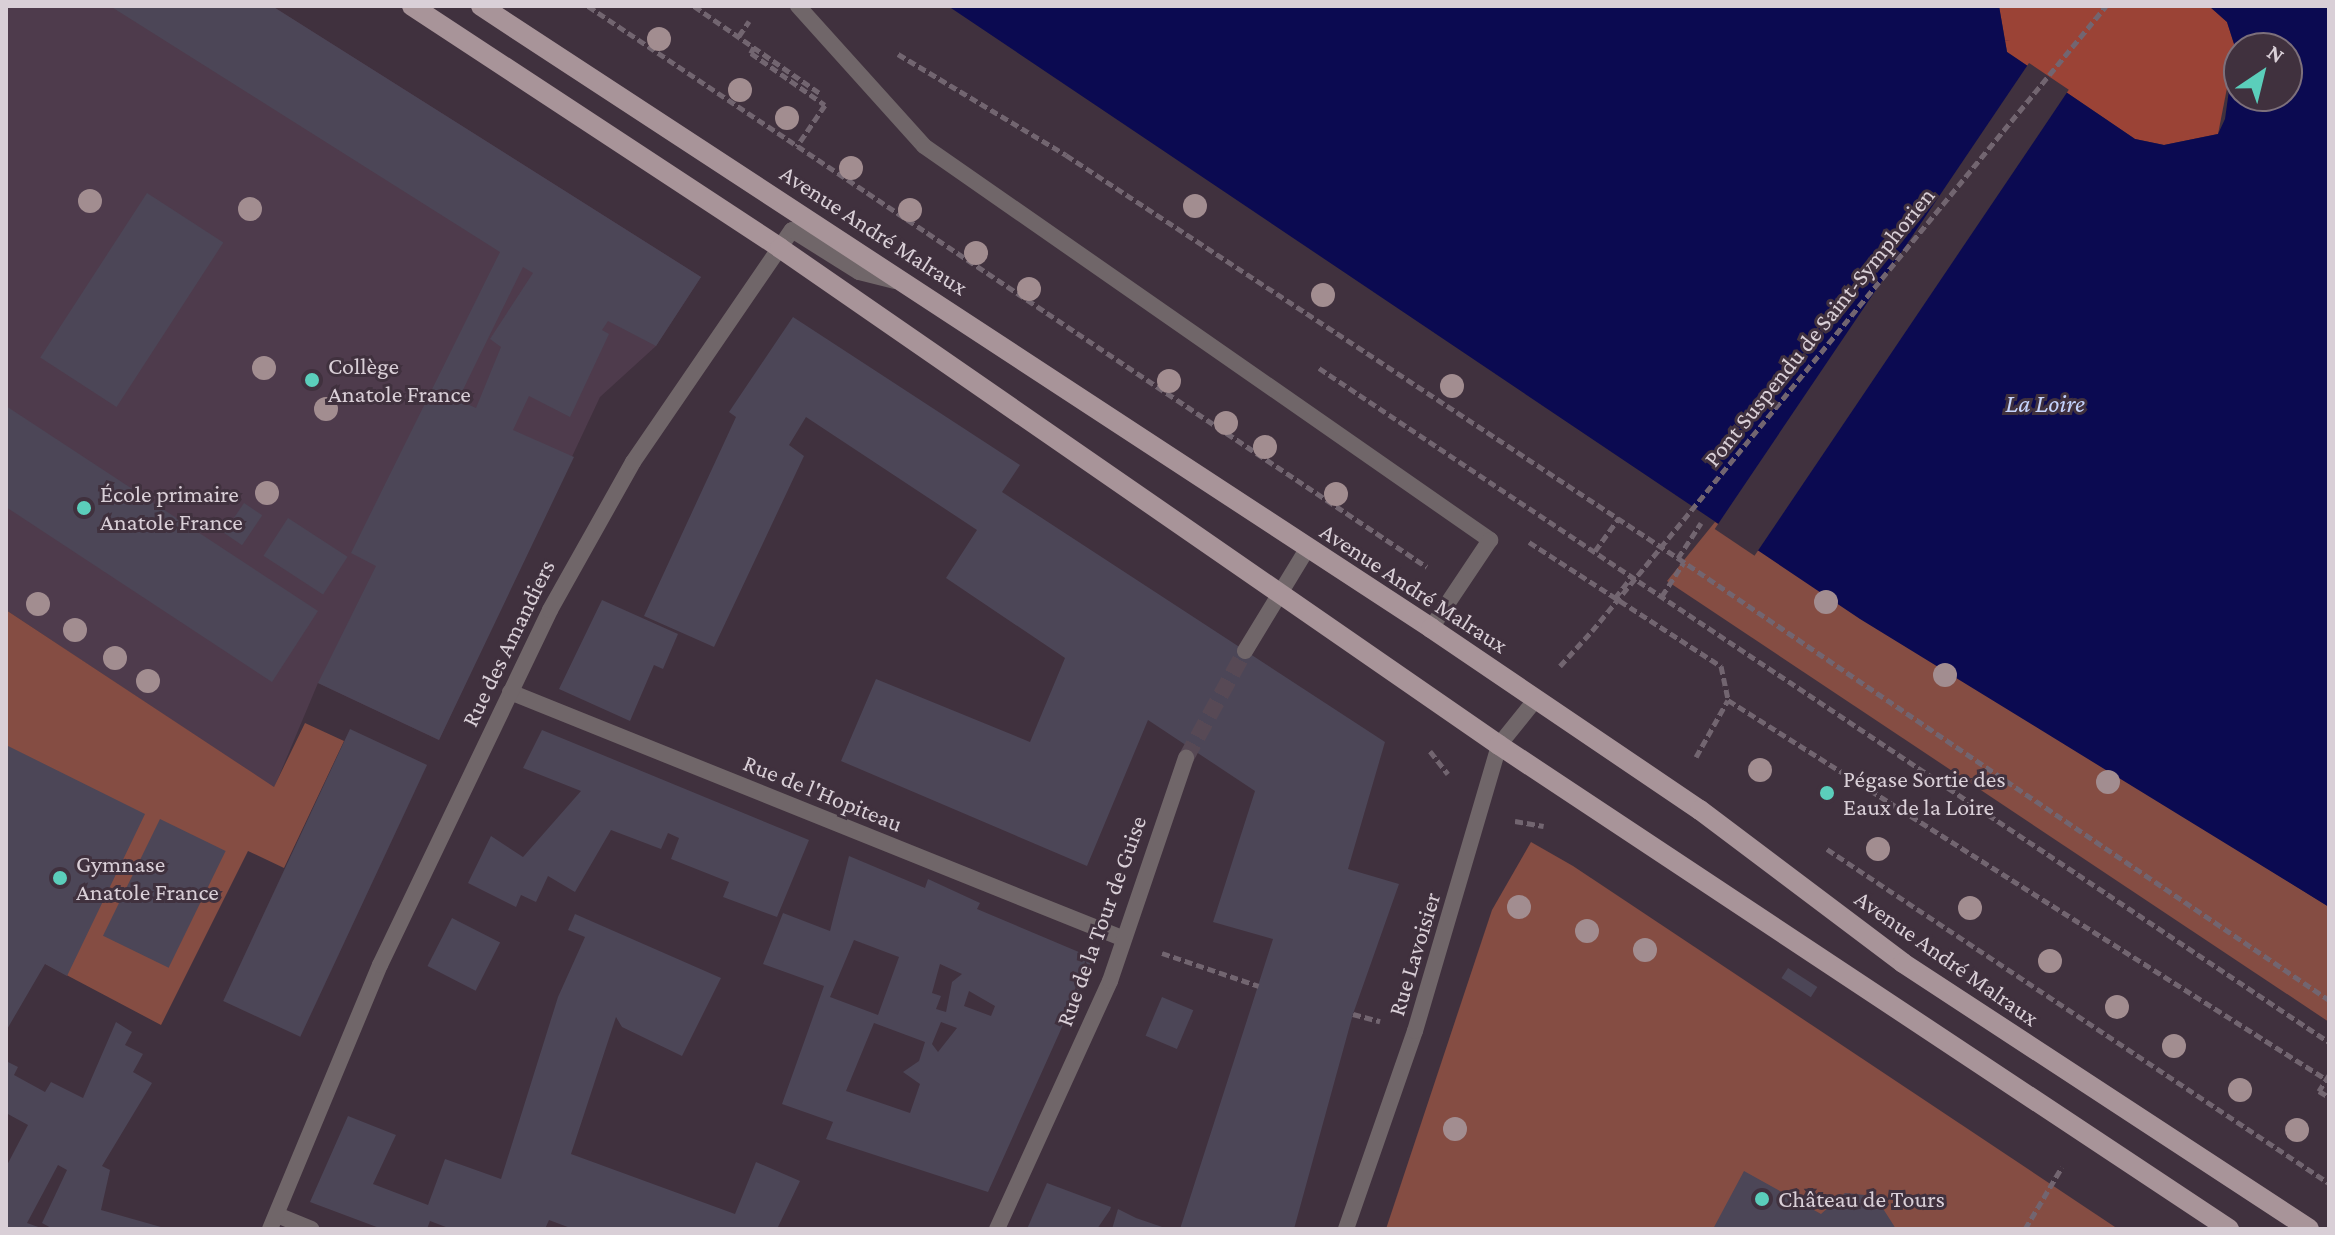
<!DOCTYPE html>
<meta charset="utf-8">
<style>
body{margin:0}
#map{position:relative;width:2335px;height:1235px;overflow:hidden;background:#40313e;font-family:"Crimson Pro",serif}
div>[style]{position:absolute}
.built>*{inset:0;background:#4e3b4c}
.green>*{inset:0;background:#854d43}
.forest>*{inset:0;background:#9b4336}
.water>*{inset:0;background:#0b0a51}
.pier>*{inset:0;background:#40313e;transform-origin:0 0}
.building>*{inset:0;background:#4c4657;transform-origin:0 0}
.street-tunnel>*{height:16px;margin-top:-8px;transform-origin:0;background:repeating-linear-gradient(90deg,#574955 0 16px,transparent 0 24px)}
.path>*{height:5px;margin-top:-2.5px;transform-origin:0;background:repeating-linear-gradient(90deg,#726570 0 8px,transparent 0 12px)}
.lane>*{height:16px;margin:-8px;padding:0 8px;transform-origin:8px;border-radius:8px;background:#706669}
.street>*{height:16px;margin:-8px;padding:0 8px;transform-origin:8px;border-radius:8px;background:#706669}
.primary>*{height:20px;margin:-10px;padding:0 10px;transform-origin:10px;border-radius:10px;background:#a89499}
.path-bridge>*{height:5px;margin-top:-2.5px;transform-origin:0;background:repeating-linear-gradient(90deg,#726570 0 8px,transparent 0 12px)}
.trees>*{width:24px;height:24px;margin:-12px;border-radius:50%;background:#a28d90}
.dots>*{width:22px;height:22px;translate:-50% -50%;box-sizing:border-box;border:4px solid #40313e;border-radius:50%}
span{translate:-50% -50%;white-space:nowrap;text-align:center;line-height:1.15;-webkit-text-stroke:6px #40313e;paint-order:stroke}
.street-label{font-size:24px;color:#d9cfd7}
.poi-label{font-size:24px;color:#d9cfd7}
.left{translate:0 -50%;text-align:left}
.water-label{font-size:26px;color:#c4d2fc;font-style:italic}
.frame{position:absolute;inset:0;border:8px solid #d9cfd7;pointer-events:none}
.north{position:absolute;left:2223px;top:32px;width:80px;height:80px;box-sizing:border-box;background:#40313e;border:2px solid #7d707b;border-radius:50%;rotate:35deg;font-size:22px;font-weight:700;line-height:32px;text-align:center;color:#d9cfd7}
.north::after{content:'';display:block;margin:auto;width:28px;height:36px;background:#5bcebb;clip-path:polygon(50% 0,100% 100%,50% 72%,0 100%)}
</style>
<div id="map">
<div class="built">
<i style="clip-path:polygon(6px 6px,272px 6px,701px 277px,656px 346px,600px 397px,439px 740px,318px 683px,274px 788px,6px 610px)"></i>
</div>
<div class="green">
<i style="clip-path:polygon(1715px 522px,2329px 907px,2329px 1022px,1667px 581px)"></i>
<i style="clip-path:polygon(6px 610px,274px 787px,305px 723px,344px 741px,284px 868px,248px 851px,161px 1025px,6px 943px)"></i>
<i style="clip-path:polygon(1531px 842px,1573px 866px,2118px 1229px,1386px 1229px,1492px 910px)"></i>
</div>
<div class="forest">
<i style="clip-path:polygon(1999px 6px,2209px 6px,2227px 22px,2235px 47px,2218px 134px,2164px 145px,2135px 139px,2007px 52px)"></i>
</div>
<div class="water">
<i style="clip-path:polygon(evenodd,948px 6px,1999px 6px,2007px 52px,2135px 139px,2164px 145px,2218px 134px,2225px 119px,2235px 47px,2227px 22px,2209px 6px,2329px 6px,2329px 907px,1860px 619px,948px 6px,2239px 48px,2287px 48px,2287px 96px,2239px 96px,2239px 48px)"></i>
</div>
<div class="pier">
<i style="left:2029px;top:63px;width:48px;height:562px;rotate:34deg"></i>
</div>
<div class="building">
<i style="clip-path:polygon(evenodd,110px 6px,272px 6px,701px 277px,656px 346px,608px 321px,602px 330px,609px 334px,570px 417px,529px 396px,513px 430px,574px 457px,439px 740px,318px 683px,376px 566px,351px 553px,500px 252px,110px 6px,523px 267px,533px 273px,490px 339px,501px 347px,476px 408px,458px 400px,523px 267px)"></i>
<i style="left:147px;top:193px;width:91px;height:196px;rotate:33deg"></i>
<i style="clip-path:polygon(793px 317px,1020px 465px,1002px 492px,1385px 742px,1348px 869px,1399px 884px,1353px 1014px,1294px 1229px,1180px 1229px,1273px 939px,1213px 922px,1255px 791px,1148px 720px,1087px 866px,841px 761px,876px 679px,1030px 742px,1065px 658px,946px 578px,977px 530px,806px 417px,789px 445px,804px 456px,714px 647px,644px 616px,736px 417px,729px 412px)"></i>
<i style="clip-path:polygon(6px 406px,318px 611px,272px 682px,6px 507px)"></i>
<i style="left:244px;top:503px;width:22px;height:36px;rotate:34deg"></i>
<i style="left:288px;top:518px;width:71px;height:45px;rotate:33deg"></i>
<i style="clip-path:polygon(602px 600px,678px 634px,663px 669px,654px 665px,630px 721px,559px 689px)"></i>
<i style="left:350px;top:729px;width:85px;height:300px;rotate:25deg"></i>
<i style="clip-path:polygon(542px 730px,809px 840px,777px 917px,723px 897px,729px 882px,671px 859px,679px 838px,668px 833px,661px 849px,611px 830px,575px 892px,548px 876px,536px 902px,521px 895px,516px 907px,468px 883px,491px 836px,523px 857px,581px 791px,523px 768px)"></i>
<i style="clip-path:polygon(6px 745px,145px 814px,67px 976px,45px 964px,6px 1031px)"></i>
<i style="left:160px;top:819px;width:73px;height:130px;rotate:26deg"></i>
<i style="clip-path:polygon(evenodd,849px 856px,925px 888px,928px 879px,980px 903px,977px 909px,1093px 958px,988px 1192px,826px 1139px,833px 1122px,782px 1104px,824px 986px,763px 964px,783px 913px,830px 931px,849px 856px,854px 940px,899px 957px,878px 1015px,830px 997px,854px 940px,849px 856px,940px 964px,962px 974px,952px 982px,946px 1012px,936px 1009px,941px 996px,932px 993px,940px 964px,849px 856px,969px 991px,995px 1006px,991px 1016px,964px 1006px,969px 991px,849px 856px,941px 1022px,957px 1028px,938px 1052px,932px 1044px,941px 1022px,849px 856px,874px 1023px,925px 1042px,919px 1061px,903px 1072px,920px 1084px,910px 1113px,846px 1091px,874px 1023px)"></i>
<i style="clip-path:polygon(575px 914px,721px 978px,682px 1056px,622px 1027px,616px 1017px,571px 1154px,735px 1214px,756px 1162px,800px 1181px,777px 1229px,573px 1229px,549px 1220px,545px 1229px,451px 1229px,430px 1221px,427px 1229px,382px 1229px,310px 1202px,348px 1116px,396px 1135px,373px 1184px,428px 1205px,445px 1159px,501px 1179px,558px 997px,585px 937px,568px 930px)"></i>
<i style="left:452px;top:918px;width:54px;height:54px;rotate:27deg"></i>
<i style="left:1788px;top:968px;width:35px;height:12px;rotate:33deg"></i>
<i style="left:1162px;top:997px;width:34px;height:42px;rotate:23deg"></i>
<i style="clip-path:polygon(116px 1022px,132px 1032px,125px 1045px,143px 1054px,133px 1072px,152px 1083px,102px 1166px,110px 1170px,101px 1210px,168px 1229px,53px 1229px,42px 1223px,67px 1170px,58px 1165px,27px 1223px,44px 1229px,6px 1229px,6px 1167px,28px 1125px,6px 1113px,6px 1061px,18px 1067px,14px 1075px,45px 1092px,51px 1082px,83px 1098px)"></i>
<i style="clip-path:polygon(1744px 1171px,1821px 1214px,1845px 1193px,1875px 1196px,1896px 1229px,1713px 1229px)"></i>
<i style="clip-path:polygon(1047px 1183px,1111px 1207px,1110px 1210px,1097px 1229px,1027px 1229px)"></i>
<i style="clip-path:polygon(1118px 1209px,1136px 1218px,1168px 1229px,1112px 1229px)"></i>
</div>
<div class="street-tunnel">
<i style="left:1186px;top:758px;width:122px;rotate:-61.1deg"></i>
</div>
<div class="path">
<i style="left:588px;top:6px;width:1009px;rotate:33.77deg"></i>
<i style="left:694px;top:6px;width:155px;rotate:34.7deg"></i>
<i style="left:739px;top:36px;width:18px;rotate:-56deg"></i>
<i style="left:754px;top:47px;width:7px;rotate:117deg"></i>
<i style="left:751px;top:53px;width:90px;rotate:35.1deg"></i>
<i style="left:825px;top:105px;width:50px;rotate:124.3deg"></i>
<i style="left:898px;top:54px;width:196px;rotate:31deg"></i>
<i style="left:1066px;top:155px;width:733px;rotate:33.36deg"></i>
<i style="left:1678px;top:558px;width:787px;rotate:34.17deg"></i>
<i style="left:1319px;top:368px;width:1214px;rotate:33.72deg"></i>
<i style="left:1529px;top:542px;width:229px;rotate:32.9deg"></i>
<i style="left:1721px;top:666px;width:35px;rotate:78deg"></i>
<i style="left:1595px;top:551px;width:41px;rotate:-54deg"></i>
<i style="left:1678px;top:558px;width:42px;rotate:-56.7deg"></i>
<i style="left:1662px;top:596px;width:40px;rotate:-57.1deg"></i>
<i style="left:1615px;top:598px;width:28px;rotate:-52deg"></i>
<i style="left:1560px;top:666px;width:47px;rotate:-47.6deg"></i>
<i style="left:1430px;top:751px;width:29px;rotate:52deg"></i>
<i style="left:1696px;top:757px;width:65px;rotate:-60.7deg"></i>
<i style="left:1728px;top:700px;width:708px;rotate:32.37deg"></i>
<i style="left:1515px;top:821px;width:29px;rotate:10deg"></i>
<i style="left:1827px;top:849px;width:603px;rotate:33.64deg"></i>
<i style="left:1162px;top:953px;width:102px;rotate:18.8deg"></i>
<i style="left:1353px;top:1014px;width:28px;rotate:15deg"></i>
<i style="left:2329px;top:1075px;width:19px;rotate:122deg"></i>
<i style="left:2319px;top:1091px;width:12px;rotate:31deg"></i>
<i style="left:2025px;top:1229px;width:72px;rotate:-59.2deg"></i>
</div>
<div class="lane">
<i style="left:798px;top:6px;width:188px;rotate:48deg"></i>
<i style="left:924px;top:146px;width:690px;rotate:34.84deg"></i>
<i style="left:1490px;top:540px;width:106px;rotate:123.8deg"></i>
</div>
<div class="street">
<i style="left:1245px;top:651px;width:119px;rotate:-58.7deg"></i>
<i style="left:510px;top:692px;width:656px;rotate:21.91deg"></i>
<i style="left:277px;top:1215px;width:37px;rotate:22deg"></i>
<i style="left:270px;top:1229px;width:286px;rotate:-67.4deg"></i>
<i style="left:380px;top:965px;width:394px;rotate:-64.4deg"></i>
<i style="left:550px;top:610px;width:170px;rotate:-60.7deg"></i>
<i style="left:633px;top:462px;width:281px;rotate:-55.6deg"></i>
<i style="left:792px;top:230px;width:79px;rotate:32.1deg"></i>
<i style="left:859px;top:272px;width:37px;rotate:14deg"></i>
<i style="left:997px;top:1229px;width:273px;rotate:-65.5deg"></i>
<i style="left:1110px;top:981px;width:236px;rotate:-71.2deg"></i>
<i style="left:1346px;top:1229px;width:210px;rotate:-70.8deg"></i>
<i style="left:1415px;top:1031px;width:298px;rotate:-73.6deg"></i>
<i style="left:1499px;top:745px;width:59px;rotate:-51.2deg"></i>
</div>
<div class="primary">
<i style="left:412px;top:6px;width:440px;rotate:33.3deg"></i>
<i style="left:780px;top:248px;width:874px;rotate:34.65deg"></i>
<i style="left:1499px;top:745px;width:876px;rotate:33.54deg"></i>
<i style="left:481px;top:6px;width:1136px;rotate:33.21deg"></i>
<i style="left:1431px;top:628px;width:325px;rotate:34.1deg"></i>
<i style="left:1700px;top:810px;width:254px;rotate:37deg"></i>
<i style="left:1903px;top:963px;width:485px;rotate:33.2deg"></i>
</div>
<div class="path-bridge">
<i style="left:1592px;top:631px;width:809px;rotate:-50.57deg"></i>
</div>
<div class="trees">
<i style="left:659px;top:39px"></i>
<i style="left:740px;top:90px"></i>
<i style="left:787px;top:118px"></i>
<i style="left:851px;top:168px"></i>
<i style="left:90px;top:201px"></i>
<i style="left:1195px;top:206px"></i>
<i style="left:250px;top:209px"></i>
<i style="left:910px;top:210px"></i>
<i style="left:976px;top:253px"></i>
<i style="left:1029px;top:289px"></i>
<i style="left:1323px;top:295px"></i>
<i style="left:264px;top:368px"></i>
<i style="left:1169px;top:381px"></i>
<i style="left:1452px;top:386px"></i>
<i style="left:326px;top:409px"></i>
<i style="left:1226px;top:423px"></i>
<i style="left:1265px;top:447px"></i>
<i style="left:267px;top:493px"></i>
<i style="left:1336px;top:494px"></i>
<i style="left:1826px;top:602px"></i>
<i style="left:38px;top:604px"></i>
<i style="left:75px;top:630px"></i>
<i style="left:115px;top:658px"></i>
<i style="left:1945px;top:675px"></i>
<i style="left:148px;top:681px"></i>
<i style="left:1760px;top:770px"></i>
<i style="left:2108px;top:782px"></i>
<i style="left:1878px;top:849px"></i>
<i style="left:1519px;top:907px"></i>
<i style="left:1970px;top:908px"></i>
<i style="left:1587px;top:931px"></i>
<i style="left:1645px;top:950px"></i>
<i style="left:2050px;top:961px"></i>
<i style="left:2117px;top:1007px"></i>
<i style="left:2174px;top:1046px"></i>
<i style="left:2240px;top:1090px"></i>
<i style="left:1455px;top:1129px"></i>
<i style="left:2297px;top:1130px"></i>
</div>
<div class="dots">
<i style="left:312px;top:380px;background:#5bcebb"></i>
<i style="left:84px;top:508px;background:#5bcebb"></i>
<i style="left:1827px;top:793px;background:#5bcebb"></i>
<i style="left:60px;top:878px;background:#5bcebb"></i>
<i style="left:1762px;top:1199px;background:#5bcebb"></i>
</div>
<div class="street-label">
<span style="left:874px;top:230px;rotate:33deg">Avenue André Malraux</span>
<span style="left:1819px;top:327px;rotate:-51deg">Pont Suspendu de Saint-Symphorien</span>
<span style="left:1414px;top:588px;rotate:33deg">Avenue André Malraux</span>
<span style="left:508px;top:643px;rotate:-64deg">Rue des Amandiers</span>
<span style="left:823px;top:793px;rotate:22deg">Rue de l'Hopiteau</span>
<span style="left:1101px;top:921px;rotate:-70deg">Rue de la Tour de Guise</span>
<span style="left:1414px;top:954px;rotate:-73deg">Rue Lavoisier</span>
<span style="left:1947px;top:958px;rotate:35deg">Avenue André Malraux</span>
</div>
<div class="poi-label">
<span class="left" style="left:328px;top:380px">Collège<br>Anatole France</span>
<span class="left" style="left:100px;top:508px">École primaire<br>Anatole France</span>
<span class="left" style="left:1843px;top:793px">Pégase Sortie des<br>Eaux de la Loire</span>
<span class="left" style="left:76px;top:878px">Gymnase<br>Anatole France</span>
<span class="left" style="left:1778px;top:1199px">Château de Tours</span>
</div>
<div class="water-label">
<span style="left:2045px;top:404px">La Loire</span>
</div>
<div class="frame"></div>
<div class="north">N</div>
</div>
